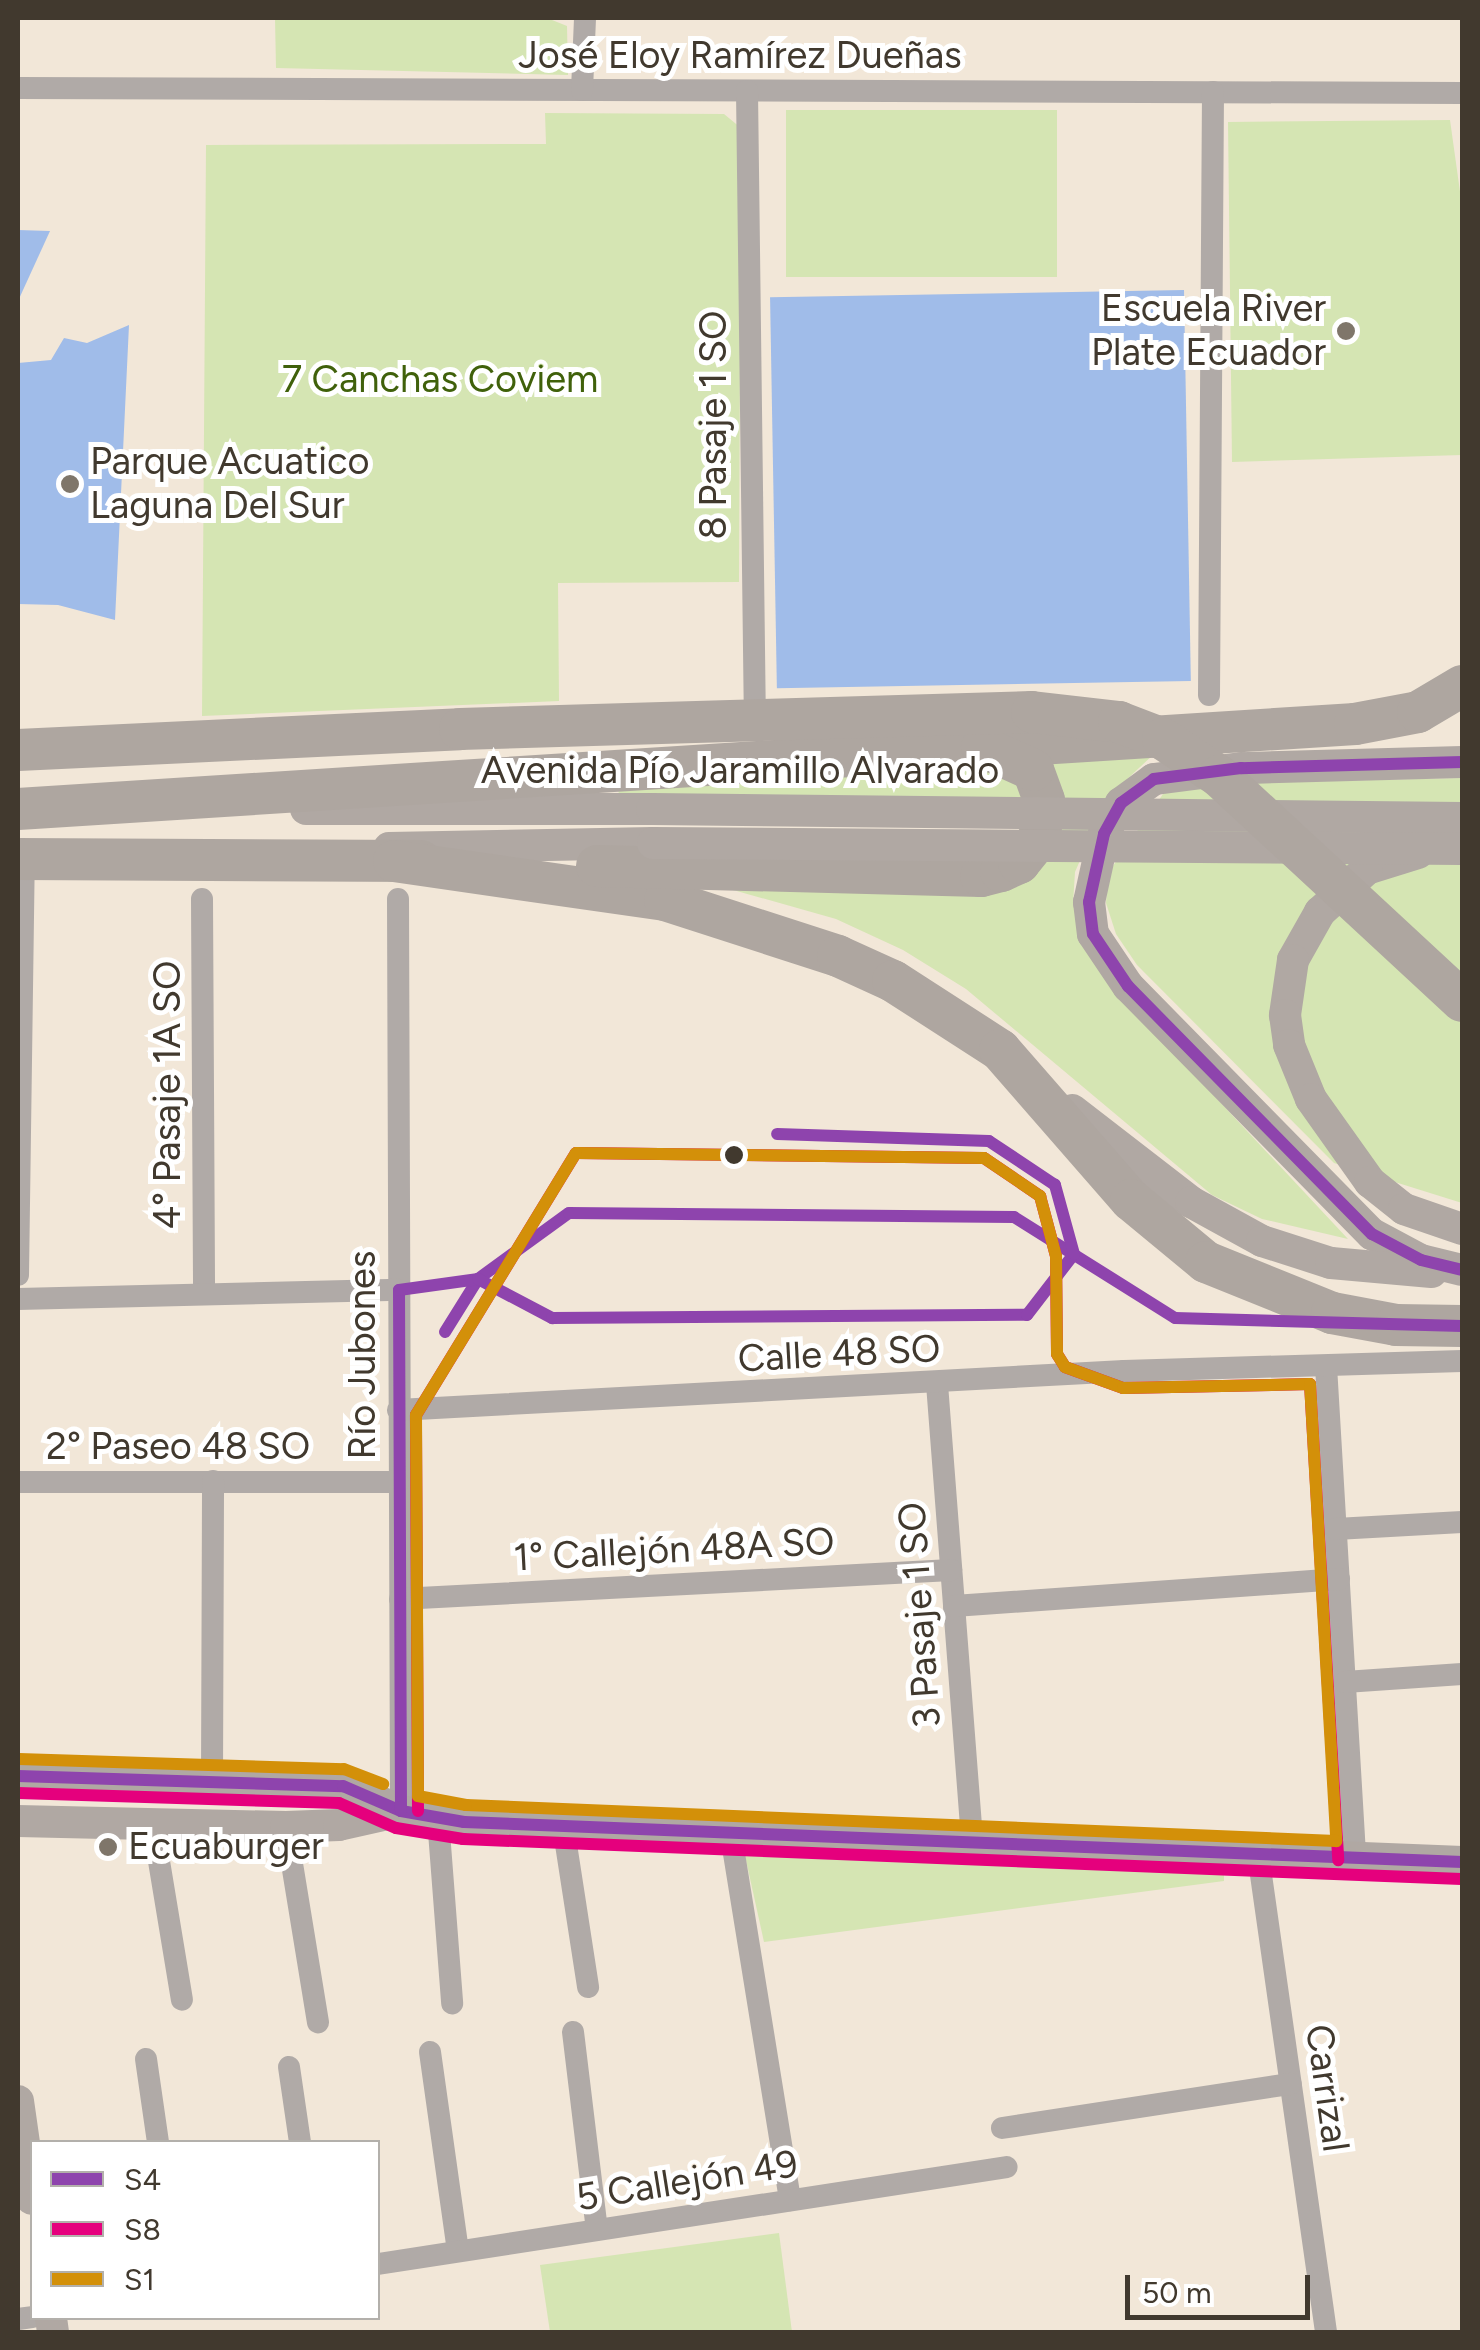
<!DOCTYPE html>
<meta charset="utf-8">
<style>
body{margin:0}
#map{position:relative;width:1480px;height:2350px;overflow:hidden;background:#f2e7d8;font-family:Figtree,sans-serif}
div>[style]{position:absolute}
.green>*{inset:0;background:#d5e5b3;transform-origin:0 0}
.water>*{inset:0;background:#a0bce9;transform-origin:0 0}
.street>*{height:22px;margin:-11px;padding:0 11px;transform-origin:11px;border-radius:11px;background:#b0aaa7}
.secondary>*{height:32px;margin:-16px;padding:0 16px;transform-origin:16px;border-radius:16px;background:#b0a8a3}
.highway>*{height:42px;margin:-21px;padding:0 21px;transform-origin:21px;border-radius:21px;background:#aea6a0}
.secondary-bridge>*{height:32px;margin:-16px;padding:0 16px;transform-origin:16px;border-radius:16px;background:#b0a8a3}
.highway-bridge>*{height:42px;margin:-21px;padding:0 21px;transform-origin:21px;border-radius:21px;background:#aea6a0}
.bus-1>*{height:12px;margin:-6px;padding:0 6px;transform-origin:6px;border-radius:6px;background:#8e44ad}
.bus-2>*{height:12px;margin:-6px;padding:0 6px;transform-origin:6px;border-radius:6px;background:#e5007d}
.bus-3>*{height:12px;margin:-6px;padding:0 6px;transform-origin:6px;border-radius:6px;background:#d39009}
.dots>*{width:28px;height:28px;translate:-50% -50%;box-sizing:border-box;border:5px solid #fff;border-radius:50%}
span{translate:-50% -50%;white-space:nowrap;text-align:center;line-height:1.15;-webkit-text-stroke:10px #fff;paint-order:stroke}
.street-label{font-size:38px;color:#41392e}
.poi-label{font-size:38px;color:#41392e}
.right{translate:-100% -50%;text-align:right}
.left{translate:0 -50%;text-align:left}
.park-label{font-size:38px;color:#40610b}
.frame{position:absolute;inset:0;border:20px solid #41392e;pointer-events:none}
.legend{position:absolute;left:30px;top:2140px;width:350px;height:180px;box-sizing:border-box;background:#fff;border:2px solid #b3b0ab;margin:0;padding:12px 18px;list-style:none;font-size:30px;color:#41392e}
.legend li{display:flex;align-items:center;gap:20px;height:50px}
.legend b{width:50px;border:2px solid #b3b0ab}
.scale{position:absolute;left:1125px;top:2275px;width:185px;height:45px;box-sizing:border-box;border:5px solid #41392e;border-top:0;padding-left:12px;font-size:30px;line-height:35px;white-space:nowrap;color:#41392e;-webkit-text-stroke:8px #fff;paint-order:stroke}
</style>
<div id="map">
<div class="green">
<i style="clip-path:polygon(275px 18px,547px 18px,567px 26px,568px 75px,276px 68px)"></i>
<i style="left:1057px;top:110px;width:167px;height:271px;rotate:90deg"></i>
<i style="clip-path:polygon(545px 113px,724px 114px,741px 128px,739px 582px,558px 583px,559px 701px,202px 716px,206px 145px,546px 144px)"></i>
<i style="clip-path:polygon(1450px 120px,1462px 206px,1462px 455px,1232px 462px,1228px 122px)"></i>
<i style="clip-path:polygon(1040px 749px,1155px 753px,1107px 798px,1075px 872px,1073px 904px,1104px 978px,1348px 1239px,1262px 1219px,1212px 1195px,966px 989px,903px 950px,836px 919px,705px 882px,1016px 886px)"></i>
<i style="clip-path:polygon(970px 762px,1009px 772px,1027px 798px,619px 794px,617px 785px)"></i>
<i style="clip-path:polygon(1462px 778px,1462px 1203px,1334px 1163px,1137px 965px,1116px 934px,1106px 903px,1108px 873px,1163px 794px,1184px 784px)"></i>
<i style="clip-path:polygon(742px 1842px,1224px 1871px,1224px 1881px,764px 1942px)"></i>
<i style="clip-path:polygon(779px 2233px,792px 2332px,550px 2332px,540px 2265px)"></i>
</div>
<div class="water">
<i style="clip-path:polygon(18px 230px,50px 231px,18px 301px)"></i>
<i style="left:1184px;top:290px;width:391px;height:414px;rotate:89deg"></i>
<i style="clip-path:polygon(129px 325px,115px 620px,58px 605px,18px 604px,18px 363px,51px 360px,64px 338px,87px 343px)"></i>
</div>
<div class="street">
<i style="left:18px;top:88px;width:1444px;rotate:0.2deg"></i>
<i style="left:582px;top:90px;width:72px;rotate:-87.6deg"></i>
<i style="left:747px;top:91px;width:638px;rotate:89.28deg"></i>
<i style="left:1209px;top:695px;width:603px;rotate:-89.62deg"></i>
<i style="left:202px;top:899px;width:392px;rotate:89.7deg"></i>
<i style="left:398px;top:899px;width:912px;rotate:89.81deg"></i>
<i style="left:18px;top:1275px;width:416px;rotate:-89.2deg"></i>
<i style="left:18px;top:1299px;width:381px;rotate:-1.4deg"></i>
<i style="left:1326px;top:1366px;width:494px;rotate:86.6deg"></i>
<i style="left:937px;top:1384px;width:458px;rotate:85.6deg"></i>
<i style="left:398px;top:1410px;width:727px;rotate:-3.07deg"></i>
<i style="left:1124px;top:1371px;width:338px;rotate:-1.7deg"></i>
<i style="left:18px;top:1482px;width:380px"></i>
<i style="left:1336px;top:1529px;width:126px;rotate:-3.2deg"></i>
<i style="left:400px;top:1599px;width:552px;rotate:-3.01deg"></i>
<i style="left:954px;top:1606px;width:386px;rotate:-4deg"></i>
<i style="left:1345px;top:1682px;width:117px;rotate:-3.9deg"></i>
<i style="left:212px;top:1781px;width:300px;rotate:-89.8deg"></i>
<i style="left:438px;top:1819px;width:185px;rotate:85.6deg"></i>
<i style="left:153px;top:1825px;width:177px;rotate:80.6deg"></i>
<i style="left:563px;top:1825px;width:164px;rotate:81.2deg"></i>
<i style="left:286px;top:1827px;width:198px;rotate:80.7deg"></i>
<i style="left:730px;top:1829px;width:376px;rotate:80.8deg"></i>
<i style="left:1258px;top:1854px;width:483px;rotate:81.9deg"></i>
<i style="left:573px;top:2032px;width:199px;rotate:83.1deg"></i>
<i style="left:430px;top:2052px;width:201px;rotate:82deg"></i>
<i style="left:146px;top:2059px;width:84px;rotate:81.8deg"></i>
<i style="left:289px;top:2067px;width:76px;rotate:81.7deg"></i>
<i style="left:1002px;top:2128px;width:292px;rotate:-8.7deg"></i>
<i style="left:378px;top:2264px;width:636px;rotate:-8.77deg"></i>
<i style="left:18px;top:2319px;width:14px;rotate:-8deg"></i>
</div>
<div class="secondary">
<i style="left:1462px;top:762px;width:221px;rotate:178.4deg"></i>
<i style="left:1241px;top:768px;width:88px;rotate:172.8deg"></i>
<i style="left:1154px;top:779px;width:41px;rotate:144deg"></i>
<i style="left:1121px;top:803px;width:35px;rotate:119deg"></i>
<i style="left:1104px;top:834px;width:70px;rotate:102.4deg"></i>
<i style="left:1089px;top:902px;width:32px;rotate:83deg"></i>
<i style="left:1093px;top:934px;width:63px;rotate:56.1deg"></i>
<i style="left:1128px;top:986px;width:348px;rotate:45.5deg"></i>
<i style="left:1372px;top:1234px;width:55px;rotate:28deg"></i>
<i style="left:1421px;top:1260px;width:42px;rotate:13.7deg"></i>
<i style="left:306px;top:809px;width:346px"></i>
<i style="left:389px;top:848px;width:264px;rotate:-1.1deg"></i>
<i style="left:1418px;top:853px;width:53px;rotate:162.6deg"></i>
<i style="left:1367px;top:869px;width:64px;rotate:137.5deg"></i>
<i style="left:1320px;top:912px;width:55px;rotate:119.4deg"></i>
<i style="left:1293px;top:960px;width:56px;rotate:98.3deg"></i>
<i style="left:1285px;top:1015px;width:30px;rotate:82deg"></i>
<i style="left:1289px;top:1045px;width:58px;rotate:67.8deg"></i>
<i style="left:1311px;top:1099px;width:102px;rotate:54.6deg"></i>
<i style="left:1370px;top:1182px;width:43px;rotate:38.5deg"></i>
<i style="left:1404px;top:1209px;width:61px;rotate:19deg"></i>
<i style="left:1072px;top:1110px;width:150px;rotate:37.7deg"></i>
<i style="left:1191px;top:1202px;width:81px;rotate:28.8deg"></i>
<i style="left:1262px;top:1241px;width:72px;rotate:17.7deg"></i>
<i style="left:1331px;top:1263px;width:101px;rotate:5.1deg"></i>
<i style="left:18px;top:1776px;width:325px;rotate:1.8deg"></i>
<i style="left:343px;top:1786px;width:63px;rotate:23.3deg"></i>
<i style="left:401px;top:1811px;width:64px;rotate:9.9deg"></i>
<i style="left:464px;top:1822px;width:999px;rotate:2.3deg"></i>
<i style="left:18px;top:1821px;width:268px;rotate:1.3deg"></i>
<i style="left:286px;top:1827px;width:53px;rotate:-2.2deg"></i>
<i style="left:339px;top:1825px;width:64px;rotate:-12.7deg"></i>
<i style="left:18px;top:2101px;width:99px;rotate:81.9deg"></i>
<i style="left:51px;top:2318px;width:14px;rotate:82deg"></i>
</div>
<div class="highway">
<i style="left:18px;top:750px;width:442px;rotate:-2.7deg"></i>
<i style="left:18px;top:809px;width:1340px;rotate:-3.64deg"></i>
<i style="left:1355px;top:724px;width:64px;rotate:-10.8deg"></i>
<i style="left:1418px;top:712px;width:51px;rotate:-30.6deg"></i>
<i style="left:18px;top:859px;width:403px;rotate:0.3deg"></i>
<i style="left:394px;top:861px;width:274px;rotate:8.2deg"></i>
<i style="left:665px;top:900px;width:182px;rotate:17.9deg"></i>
<i style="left:838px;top:956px;width:60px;rotate:24.4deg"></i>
<i style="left:893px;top:981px;width:127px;rotate:32.8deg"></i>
<i style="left:1000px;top:1050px;width:199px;rotate:48.9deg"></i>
<i style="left:1131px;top:1200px;width:97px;rotate:39.6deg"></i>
<i style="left:1206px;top:1262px;width:136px;rotate:22deg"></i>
<i style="left:1332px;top:1313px;width:65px;rotate:10.6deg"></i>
<i style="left:1396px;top:1325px;width:66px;rotate:0.9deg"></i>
<i style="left:597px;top:866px;width:384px;rotate:1.5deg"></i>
<i style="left:981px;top:876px;width:21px;rotate:-14deg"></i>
<i style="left:1001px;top:871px;width:20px;rotate:-24deg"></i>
<i style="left:1019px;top:863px;width:33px;rotate:-51deg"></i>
<i style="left:1040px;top:837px;width:37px;rotate:-84deg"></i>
<i style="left:1044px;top:800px;width:32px;rotate:-110deg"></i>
<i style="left:1033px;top:770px;width:56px;rotate:-155.7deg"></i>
</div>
<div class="secondary-bridge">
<i style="left:652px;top:809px;width:810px;rotate:0.64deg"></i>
<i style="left:653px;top:843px;width:809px;rotate:0.42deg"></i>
</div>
<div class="highway-bridge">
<i style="left:460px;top:729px;width:572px;rotate:-1.7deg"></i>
<i style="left:1032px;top:712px;width:88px;rotate:6.6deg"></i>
<i style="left:1119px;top:722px;width:47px;rotate:21.1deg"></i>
<i style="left:1163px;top:739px;width:67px;rotate:33.5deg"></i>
<i style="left:1219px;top:776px;width:331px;rotate:42.8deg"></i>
</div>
<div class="bus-1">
<i style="left:1462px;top:762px;width:221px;rotate:178.4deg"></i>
<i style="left:1241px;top:768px;width:88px;rotate:172.8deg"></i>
<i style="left:1154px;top:779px;width:41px;rotate:144deg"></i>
<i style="left:1121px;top:803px;width:35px;rotate:119deg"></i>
<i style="left:1104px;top:834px;width:70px;rotate:102.4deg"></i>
<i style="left:1089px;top:902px;width:32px;rotate:83deg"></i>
<i style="left:1093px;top:934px;width:63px;rotate:56.1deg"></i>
<i style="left:1128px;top:986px;width:348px;rotate:45.5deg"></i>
<i style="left:1372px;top:1234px;width:55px;rotate:28deg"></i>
<i style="left:1421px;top:1260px;width:42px;rotate:13.7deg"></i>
<i style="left:445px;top:1332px;width:62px;rotate:-58.1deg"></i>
<i style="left:478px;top:1279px;width:112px;rotate:-36deg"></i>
<i style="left:569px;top:1213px;width:445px;rotate:0.5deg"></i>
<i style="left:1014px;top:1217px;width:190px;rotate:32.1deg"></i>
<i style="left:1175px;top:1318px;width:287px;rotate:1.6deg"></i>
<i style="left:18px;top:1776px;width:325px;rotate:1.8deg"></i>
<i style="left:343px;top:1786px;width:63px;rotate:23.3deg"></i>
<i style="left:401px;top:1811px;width:64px;rotate:9.9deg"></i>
<i style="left:464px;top:1822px;width:999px;rotate:2.3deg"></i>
<i style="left:401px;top:1811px;width:521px;rotate:-90.22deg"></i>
<i style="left:399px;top:1290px;width:80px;rotate:-7.9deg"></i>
<i style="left:478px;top:1279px;width:84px;rotate:27.8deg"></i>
<i style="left:552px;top:1318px;width:475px;rotate:-0.4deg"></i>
<i style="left:1027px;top:1315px;width:77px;rotate:-52.4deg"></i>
<i style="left:1074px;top:1254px;width:72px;rotate:-105.4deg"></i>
<i style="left:1055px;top:1185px;width:79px;rotate:-146.3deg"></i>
<i style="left:989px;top:1141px;width:212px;rotate:-178.1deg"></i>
</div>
<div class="bus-2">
<i style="left:18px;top:1793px;width:321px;rotate:1.8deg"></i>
<i style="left:339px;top:1803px;width:62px;rotate:23.7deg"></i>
<i style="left:396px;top:1828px;width:68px;rotate:9.3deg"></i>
<i style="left:463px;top:1839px;width:999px;rotate:2.3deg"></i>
<i style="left:418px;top:1811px;width:396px;rotate:-90.3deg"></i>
<i style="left:416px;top:1415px;width:307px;rotate:-58.6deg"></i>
<i style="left:576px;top:1153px;width:408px;rotate:0.7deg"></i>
<i style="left:984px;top:1158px;width:68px;rotate:34.2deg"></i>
<i style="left:1040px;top:1196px;width:62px;rotate:75.1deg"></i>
<i style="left:1056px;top:1256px;width:98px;rotate:89.4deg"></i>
<i style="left:1057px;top:1354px;width:15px;rotate:58deg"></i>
<i style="left:1065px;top:1367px;width:62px;rotate:19.9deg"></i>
<i style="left:1123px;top:1388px;width:187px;rotate:-1.2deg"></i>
<i style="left:1310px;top:1384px;width:477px;rotate:86.6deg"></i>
</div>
<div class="bus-3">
<i style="left:576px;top:1153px;width:408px;rotate:0.7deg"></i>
<i style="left:984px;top:1158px;width:68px;rotate:34.2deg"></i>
<i style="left:1040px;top:1196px;width:62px;rotate:75.1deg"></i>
<i style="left:1056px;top:1256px;width:98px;rotate:89.4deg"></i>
<i style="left:1057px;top:1354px;width:15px;rotate:58deg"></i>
<i style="left:1065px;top:1367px;width:62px;rotate:19.9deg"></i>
<i style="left:1123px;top:1388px;width:187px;rotate:-1.2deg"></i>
<i style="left:1310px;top:1384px;width:458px;rotate:86.7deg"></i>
<i style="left:1336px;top:1841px;width:871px;rotate:-177.63deg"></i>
<i style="left:466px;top:1805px;width:49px;rotate:-169.4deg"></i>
<i style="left:418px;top:1796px;width:381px;rotate:-90.3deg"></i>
<i style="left:416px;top:1415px;width:307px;rotate:-58.6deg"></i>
<i style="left:19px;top:1759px;width:325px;rotate:1.8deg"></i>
<i style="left:344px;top:1769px;width:42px;rotate:21deg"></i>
</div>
<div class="dots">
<i style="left:1346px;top:331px;background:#7f766a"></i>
<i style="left:70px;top:484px;background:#7f766a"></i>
<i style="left:734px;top:1155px;background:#41392e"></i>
<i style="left:108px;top:1847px;background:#7f766a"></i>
</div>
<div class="street-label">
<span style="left:740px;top:56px">José Eloy Ramírez Dueñas</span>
<span style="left:714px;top:425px;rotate:-90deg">8 Pasaje 1 SO</span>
<span style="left:740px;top:771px">Avenida Pío Jaramillo Alvarado</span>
<span style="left:168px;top:1095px;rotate:-90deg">4° Pasaje 1A SO</span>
<span style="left:839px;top:1354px;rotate:-3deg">Calle 48 SO</span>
<span style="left:363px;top:1355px;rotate:-90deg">Río Jubones</span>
<span style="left:178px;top:1447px">2° Paseo 48 SO</span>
<span style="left:674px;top:1550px;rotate:-3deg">1° Callejón 48A SO</span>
<span style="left:920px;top:1615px;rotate:-94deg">3 Pasaje 1 SO</span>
<span style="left:1327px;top:2088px;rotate:82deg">Carrizal</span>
<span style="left:687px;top:2181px;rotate:-9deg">5 Callejón 49</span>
</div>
<div class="poi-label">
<span class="right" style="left:1326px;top:331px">Escuela River<br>Plate Ecuador</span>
<span class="left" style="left:90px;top:484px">Parque Acuatico<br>Laguna Del Sur</span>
<span class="left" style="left:128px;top:1847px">Ecuaburger</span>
</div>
<div class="park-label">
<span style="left:440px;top:380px">7 Canchas Coviem</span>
</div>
<div class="frame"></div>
<ul class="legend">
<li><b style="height:12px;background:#8e44ad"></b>S4</li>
<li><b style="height:12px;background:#e5007d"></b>S8</li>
<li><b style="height:12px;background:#d39009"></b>S1</li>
</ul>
<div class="scale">50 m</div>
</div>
